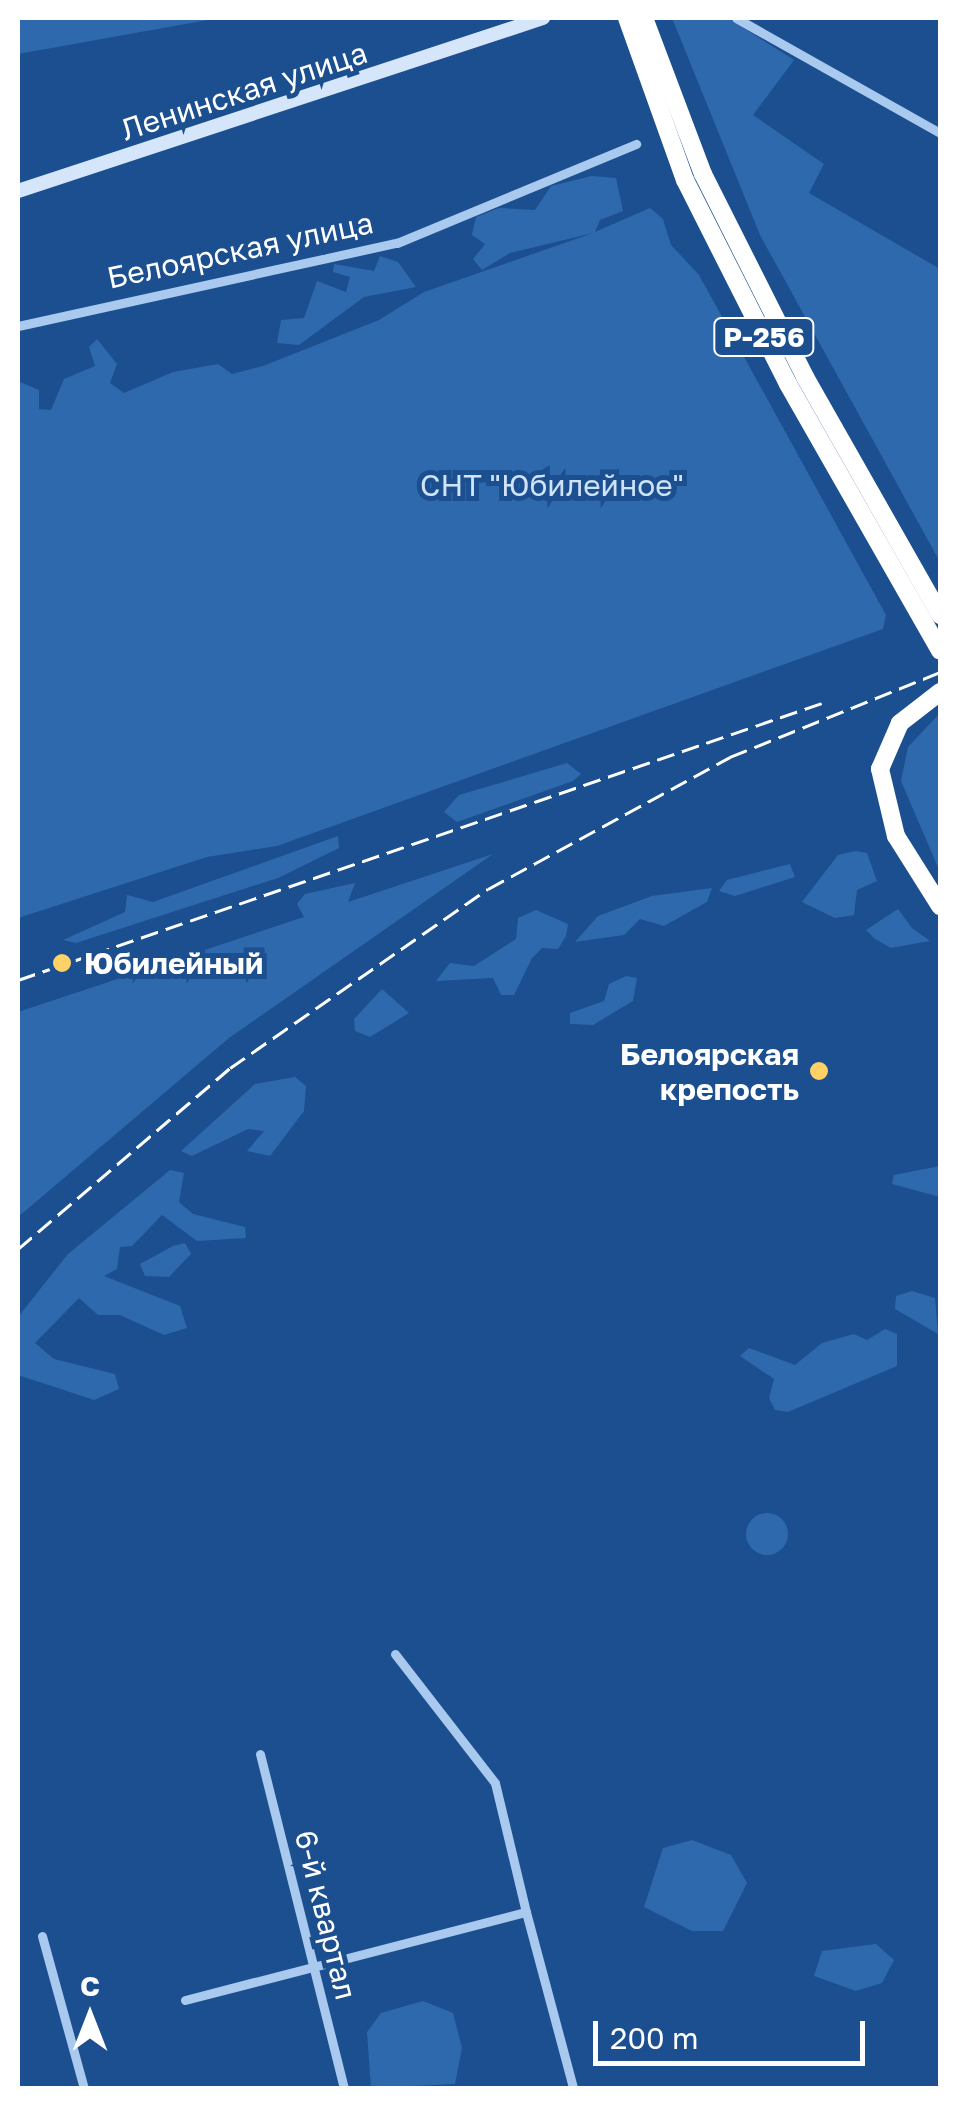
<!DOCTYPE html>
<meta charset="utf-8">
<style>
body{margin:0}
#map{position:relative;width:958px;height:2106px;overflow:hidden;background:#1b4f8f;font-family:"Golos Text",sans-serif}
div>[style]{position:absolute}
.green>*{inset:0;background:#2e69ad}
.round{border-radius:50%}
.street>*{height:9px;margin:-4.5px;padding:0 4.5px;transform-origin:4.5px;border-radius:4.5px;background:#a9c9ee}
.secondary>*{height:14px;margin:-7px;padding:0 7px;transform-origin:7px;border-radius:7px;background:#d6e6fa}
.highway>*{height:18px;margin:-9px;padding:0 9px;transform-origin:9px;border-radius:9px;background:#fff}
.rail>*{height:2.5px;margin-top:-1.25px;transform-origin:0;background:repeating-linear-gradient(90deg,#fff 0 18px,transparent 0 26px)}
.dots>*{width:28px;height:28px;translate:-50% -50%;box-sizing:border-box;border:5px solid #1b4f8f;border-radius:50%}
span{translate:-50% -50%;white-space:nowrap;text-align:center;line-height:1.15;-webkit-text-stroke:10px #1b4f8f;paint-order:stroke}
.shield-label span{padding:2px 8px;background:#1b4f8f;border:2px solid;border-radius:8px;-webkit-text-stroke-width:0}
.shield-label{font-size:28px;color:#fff;font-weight:700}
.street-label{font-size:30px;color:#fff}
.park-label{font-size:30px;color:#cfe3fa}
.poi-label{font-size:30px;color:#fff;font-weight:700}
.left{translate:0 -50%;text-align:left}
.right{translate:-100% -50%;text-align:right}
.frame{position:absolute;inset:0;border:20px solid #fff;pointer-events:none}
.north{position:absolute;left:40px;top:1966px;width:100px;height:100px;-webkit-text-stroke:8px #1b4f8f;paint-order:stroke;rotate:0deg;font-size:28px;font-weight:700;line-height:40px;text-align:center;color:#fff}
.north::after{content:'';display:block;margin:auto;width:35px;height:45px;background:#fff;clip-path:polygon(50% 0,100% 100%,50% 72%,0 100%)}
.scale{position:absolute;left:593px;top:2021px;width:272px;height:45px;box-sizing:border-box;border:5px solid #fff;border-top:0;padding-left:12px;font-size:30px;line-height:35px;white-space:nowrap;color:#fff;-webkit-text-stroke:8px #1b4f8f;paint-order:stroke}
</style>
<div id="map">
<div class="green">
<i style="clip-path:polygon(18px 18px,219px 18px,18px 54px)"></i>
<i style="clip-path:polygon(672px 18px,728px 18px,794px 60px,753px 115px,824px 164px,809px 193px,940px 269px,940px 562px,760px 235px)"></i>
<i style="clip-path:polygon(592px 176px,616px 178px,623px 211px,600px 220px,595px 232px,650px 208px,663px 219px,671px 245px,699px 275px,886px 615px,883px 629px,277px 846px,207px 857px,18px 918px,18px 381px,39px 390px,39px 409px,51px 410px,64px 379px,95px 366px,89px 347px,97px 339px,117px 364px,110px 383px,124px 393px,173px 372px,218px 364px,232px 374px,263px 366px,379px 320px,424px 292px,593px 233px,510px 253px,482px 270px,473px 259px,485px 244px,472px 235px,476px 217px,499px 208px,535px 210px,551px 186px)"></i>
<i style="clip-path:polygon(380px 256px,398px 262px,416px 287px,364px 297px,299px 345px,277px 343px,281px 320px,304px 318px,317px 281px,346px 292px,350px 277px,333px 272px,334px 264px,374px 271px)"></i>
<i style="clip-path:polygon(940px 713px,940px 872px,901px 781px,908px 747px)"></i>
<i style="clip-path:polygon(567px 763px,581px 774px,573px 781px,457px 822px,444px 812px,459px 795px)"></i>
<i style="clip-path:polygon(338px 836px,339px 848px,278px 878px,76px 943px,63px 940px,125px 912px,127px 895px,153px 902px)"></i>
<i style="clip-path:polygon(856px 851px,867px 853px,877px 881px,857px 890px,854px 915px,835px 918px,802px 902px,838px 855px)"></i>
<i style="clip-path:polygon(493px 854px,229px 1038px,18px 1217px,18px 1012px,304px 917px,297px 904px,305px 894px,355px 883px,348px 902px)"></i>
<i style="clip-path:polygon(790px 864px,795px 877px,735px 896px,719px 891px,727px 880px)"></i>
<i style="clip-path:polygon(712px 888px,707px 902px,664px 926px,640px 919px,624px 935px,575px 942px,598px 916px,652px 896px)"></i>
<i style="clip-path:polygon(898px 909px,912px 928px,930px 941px,891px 948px,875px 939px,866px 930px)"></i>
<i style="clip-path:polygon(536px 910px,568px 924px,566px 936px,558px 949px,542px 948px,532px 958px,514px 995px,501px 995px,493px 978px,436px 981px,450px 963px,474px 966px,516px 939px,518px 918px)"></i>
<i style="clip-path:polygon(626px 976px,637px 978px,633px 1001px,593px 1025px,570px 1024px,570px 1013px,604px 1001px,609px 984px)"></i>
<i style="clip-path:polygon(382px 989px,409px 1013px,370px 1037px,355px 1031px,354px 1019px)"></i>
<i style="clip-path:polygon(295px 1077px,306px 1086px,304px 1111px,270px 1156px,247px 1151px,264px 1131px,248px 1129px,192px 1156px,181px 1151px,255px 1084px)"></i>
<i style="clip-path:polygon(940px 1166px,940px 1197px,892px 1184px,894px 1175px)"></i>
<i style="clip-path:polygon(170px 1170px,184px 1173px,179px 1202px,193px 1214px,245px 1227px,246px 1238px,197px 1241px,162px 1215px,132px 1246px,120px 1247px,117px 1269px,104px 1276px,180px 1306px,187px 1328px,164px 1335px,120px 1315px,98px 1315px,79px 1298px,35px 1343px,54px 1359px,115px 1374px,119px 1389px,94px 1400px,18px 1375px,18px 1317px,68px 1254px)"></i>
<i style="clip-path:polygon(173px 1246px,185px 1243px,191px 1254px,169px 1277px,145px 1276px,140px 1264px)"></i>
<i style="clip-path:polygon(912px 1291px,935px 1298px,938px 1334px,895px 1309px,896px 1296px)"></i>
<i style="clip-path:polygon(885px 1329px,897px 1334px,897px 1366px,788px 1412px,775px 1410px,769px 1398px,774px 1379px,740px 1356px,749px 1348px,795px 1365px,822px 1343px,854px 1334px,867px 1340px)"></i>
<i class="round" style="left:746px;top:1513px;width:42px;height:42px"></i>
<i style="clip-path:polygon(692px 1840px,731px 1855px,747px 1883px,723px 1931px,692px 1931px,644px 1907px,663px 1848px)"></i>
<i style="clip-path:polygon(876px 1944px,894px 1960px,882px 1983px,856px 1991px,814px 1976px,822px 1951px)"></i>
<i style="clip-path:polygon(423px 2001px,453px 2013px,462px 2048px,455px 2084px,371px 2088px,367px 2032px,381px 2013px)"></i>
</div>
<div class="street">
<i style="left:736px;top:18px;width:234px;rotate:29.4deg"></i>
<i style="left:18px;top:326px;width:388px;rotate:-12.4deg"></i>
<i style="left:397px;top:243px;width:259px;rotate:-22.5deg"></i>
<i style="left:395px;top:1654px;width:163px;rotate:52.2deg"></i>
<i style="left:495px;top:1783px;width:133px;rotate:76.5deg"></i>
<i style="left:260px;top:1754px;width:344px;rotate:75.9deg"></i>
<i style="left:42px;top:1936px;width:158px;rotate:74.6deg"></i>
<i style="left:185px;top:2000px;width:352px;rotate:-14.5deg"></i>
<i style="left:526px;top:1912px;width:182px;rotate:75deg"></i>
</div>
<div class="secondary">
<i style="left:18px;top:191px;width:553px;rotate:-18.24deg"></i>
</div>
<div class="highway">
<i style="left:627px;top:18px;width:172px;rotate:70.3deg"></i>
<i style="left:685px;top:180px;width:229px;rotate:63.2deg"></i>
<i style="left:788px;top:384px;width:307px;rotate:60.3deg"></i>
<i style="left:644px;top:18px;width:167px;rotate:69.3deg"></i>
<i style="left:703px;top:174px;width:227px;rotate:63.3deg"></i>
<i style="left:805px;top:377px;width:274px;rotate:60.4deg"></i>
<i style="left:940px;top:692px;width:51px;rotate:142.2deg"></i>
<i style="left:900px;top:723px;width:50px;rotate:113.5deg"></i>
<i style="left:880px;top:769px;width:69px;rotate:76.6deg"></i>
<i style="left:896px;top:836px;width:83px;rotate:57.8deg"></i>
</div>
<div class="rail">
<i style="left:18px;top:980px;width:850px;rotate:-19.01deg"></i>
<i style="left:18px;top:1249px;width:279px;rotate:-40.5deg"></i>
<i style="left:230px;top:1068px;width:314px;rotate:-34.8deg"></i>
<i style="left:488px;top:889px;width:276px;rotate:-28.6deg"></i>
<i style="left:730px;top:757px;width:227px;rotate:-22deg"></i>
</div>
<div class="dots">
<i style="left:62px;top:963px;background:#ffd166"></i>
<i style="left:819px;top:1071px;background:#ffd166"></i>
</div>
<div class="shield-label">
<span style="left:764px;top:337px">Р-256</span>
</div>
<div class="street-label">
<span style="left:244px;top:91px;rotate:-18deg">Ленинская улица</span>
<span style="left:240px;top:250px;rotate:-12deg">Белоярская улица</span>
<span style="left:326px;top:1915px;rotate:76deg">6-й квартал</span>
</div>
<div class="park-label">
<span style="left:552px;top:485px">СНТ "Юбилейное"</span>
</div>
<div class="poi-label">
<span class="left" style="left:84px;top:963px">Юбилейный</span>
<span class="right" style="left:799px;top:1071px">Белоярская<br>крепость</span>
</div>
<div class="frame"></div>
<div class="north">С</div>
<div class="scale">200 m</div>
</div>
